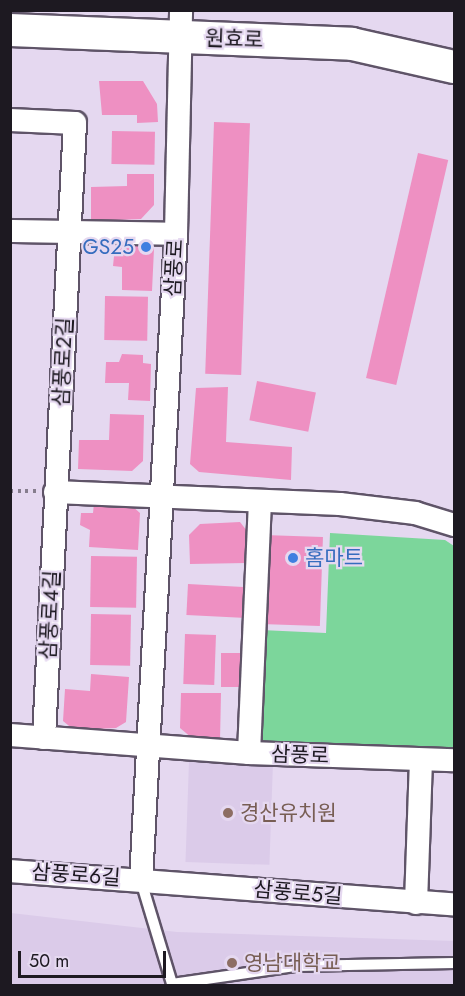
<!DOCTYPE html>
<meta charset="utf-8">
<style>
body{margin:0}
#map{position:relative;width:465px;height:996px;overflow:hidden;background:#e5d8f0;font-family:Jost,"Noto Sans KR",sans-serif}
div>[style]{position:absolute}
.built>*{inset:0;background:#dbcbe9;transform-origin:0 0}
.green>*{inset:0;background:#7cd69b}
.building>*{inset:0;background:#ee90c2;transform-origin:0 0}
.path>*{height:4px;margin-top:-2px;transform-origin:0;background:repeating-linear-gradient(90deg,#867d8d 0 3px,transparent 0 7.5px)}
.roads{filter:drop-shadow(2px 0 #5f5468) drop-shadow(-2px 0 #5f5468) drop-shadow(0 2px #5f5468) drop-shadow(0 -2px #5f5468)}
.service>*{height:10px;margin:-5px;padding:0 5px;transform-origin:5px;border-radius:5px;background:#fff}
.minor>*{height:22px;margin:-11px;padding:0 11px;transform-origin:11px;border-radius:11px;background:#fff}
.secondary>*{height:32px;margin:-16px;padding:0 16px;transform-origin:16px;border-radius:16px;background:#fff}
.dots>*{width:16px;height:16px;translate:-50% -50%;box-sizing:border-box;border:3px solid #e5d8f0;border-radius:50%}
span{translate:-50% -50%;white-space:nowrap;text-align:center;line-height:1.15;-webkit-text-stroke:4.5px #e5d8f0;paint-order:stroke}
.street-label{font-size:21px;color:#1d1921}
.shop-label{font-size:21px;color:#366cbe}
.right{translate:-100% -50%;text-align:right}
.left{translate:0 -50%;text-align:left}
.education-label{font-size:21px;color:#785e54}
.frame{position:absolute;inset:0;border:12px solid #1d1921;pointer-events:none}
.scale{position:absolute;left:18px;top:951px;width:148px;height:27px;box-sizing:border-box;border:3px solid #1d1921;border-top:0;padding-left:8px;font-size:18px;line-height:21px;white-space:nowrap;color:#1d1921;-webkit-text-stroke:4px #e5d8f0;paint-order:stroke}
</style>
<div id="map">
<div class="built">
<i style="left:189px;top:761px;width:84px;height:101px;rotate:2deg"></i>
<i style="clip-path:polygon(11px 913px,177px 932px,454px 941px,454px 985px,11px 986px)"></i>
</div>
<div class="green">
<i style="clip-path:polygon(330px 533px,445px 540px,454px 546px,454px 748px,261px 743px,261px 630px,326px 633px)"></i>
</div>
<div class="building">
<i style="clip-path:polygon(99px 81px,143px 81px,157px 104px,158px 122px,137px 123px,137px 115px,102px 115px)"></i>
<i style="left:214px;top:122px;width:36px;height:252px;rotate:2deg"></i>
<i style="left:112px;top:131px;width:43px;height:33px;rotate:1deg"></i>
<i style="left:418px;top:153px;width:31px;height:231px;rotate:13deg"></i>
<i style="clip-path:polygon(127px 174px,154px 174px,154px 205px,141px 219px,91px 221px,91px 187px,127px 186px)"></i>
<i style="clip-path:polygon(116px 237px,148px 239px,154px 249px,152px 291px,122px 290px,122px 267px,113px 266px)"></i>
<i style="left:105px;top:296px;width:43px;height:44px;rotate:1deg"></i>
<i style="clip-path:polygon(122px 354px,143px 355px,143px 363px,151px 364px,150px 401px,128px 400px,129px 383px,105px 383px,106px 362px,119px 362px)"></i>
<i style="left:257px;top:381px;width:60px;height:40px;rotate:11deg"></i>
<i style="clip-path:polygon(228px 387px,226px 442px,292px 447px,291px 480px,199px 472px,190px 464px,196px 388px)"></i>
<i style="clip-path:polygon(110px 414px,144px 415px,143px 461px,132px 471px,78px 469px,79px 440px,109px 440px)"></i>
<i style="clip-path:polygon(94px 503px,131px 505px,140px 513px,138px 550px,89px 547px,90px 530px,80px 525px,81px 513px,93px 513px)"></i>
<i style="clip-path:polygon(240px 522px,247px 531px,246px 563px,190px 564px,189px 535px,200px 524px)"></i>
<i style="left:264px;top:535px;width:59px;height:89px;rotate:2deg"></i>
<i style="left:91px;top:556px;width:46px;height:51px;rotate:1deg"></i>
<i style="left:188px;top:584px;width:60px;height:31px;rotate:3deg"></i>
<i style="left:91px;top:614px;width:40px;height:51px;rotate:1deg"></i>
<i style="left:185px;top:634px;width:31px;height:50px;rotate:2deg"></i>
<i style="left:241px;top:653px;width:34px;height:20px;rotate:90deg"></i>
<i style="clip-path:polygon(91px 674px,129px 677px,126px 722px,116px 728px,74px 730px,63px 721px,65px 689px,90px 691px)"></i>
<i style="clip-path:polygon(181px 693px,221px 693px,220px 741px,192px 738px,180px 728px)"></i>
</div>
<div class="path">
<i style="left:10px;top:491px;width:27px"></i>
</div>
<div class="roads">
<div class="service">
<i style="left:141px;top:881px;width:108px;rotate:73.2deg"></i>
<i style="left:172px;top:984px;width:124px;rotate:-8.3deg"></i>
<i style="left:295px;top:966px;width:159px;rotate:-1.1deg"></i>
</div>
<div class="minor">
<i style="left:10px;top:120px;width:65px;rotate:2.6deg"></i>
<i style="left:75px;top:123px;width:616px;rotate:92.89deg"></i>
<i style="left:10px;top:231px;width:166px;rotate:1deg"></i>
<i style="left:55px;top:492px;width:285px;rotate:2.4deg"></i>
<i style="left:340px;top:504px;width:76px;rotate:6.8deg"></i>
<i style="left:415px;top:513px;width:41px;rotate:17.1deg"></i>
<i style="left:10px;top:735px;width:240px;rotate:4.3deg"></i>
<i style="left:249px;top:753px;width:205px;rotate:2deg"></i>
<i style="left:249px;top:753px;width:250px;rotate:-87.5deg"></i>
<i style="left:10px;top:871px;width:445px;rotate:4.3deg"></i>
<i style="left:141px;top:880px;width:647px;rotate:-86.9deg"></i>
<i style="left:176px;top:234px;width:224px;rotate:-88.7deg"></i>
<i style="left:416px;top:903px;width:143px;rotate:-88deg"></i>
</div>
<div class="secondary">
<i style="left:10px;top:30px;width:342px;rotate:2.3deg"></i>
<i style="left:352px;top:44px;width:105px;rotate:12.7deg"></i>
</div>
</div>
<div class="dots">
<i style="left:146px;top:247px;background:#3f7fe0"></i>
<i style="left:293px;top:558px;background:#3f7fe0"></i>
<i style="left:228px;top:813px;background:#8d6e63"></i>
<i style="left:232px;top:963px;background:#8d6e63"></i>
</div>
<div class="street-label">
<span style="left:234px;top:39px;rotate:2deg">원효로</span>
<span style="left:174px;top:268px;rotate:-87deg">삼풍로</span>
<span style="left:63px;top:362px;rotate:-87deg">삼풍로2길</span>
<span style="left:50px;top:615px;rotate:-87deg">삼풍로4길</span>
<span style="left:300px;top:755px;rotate:2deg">삼풍로</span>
<span style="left:76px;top:875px;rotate:4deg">삼풍로6길</span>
<span style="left:298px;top:893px;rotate:5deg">삼풍로5길</span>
</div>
<div class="shop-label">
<span class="right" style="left:134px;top:247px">GS25</span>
<span class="left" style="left:305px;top:558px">홈마트</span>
</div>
<div class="education-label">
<span class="left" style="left:240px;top:813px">경산유치원</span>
<span class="left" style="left:244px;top:963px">영남대학교</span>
</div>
<div class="frame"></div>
<div class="scale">50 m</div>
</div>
